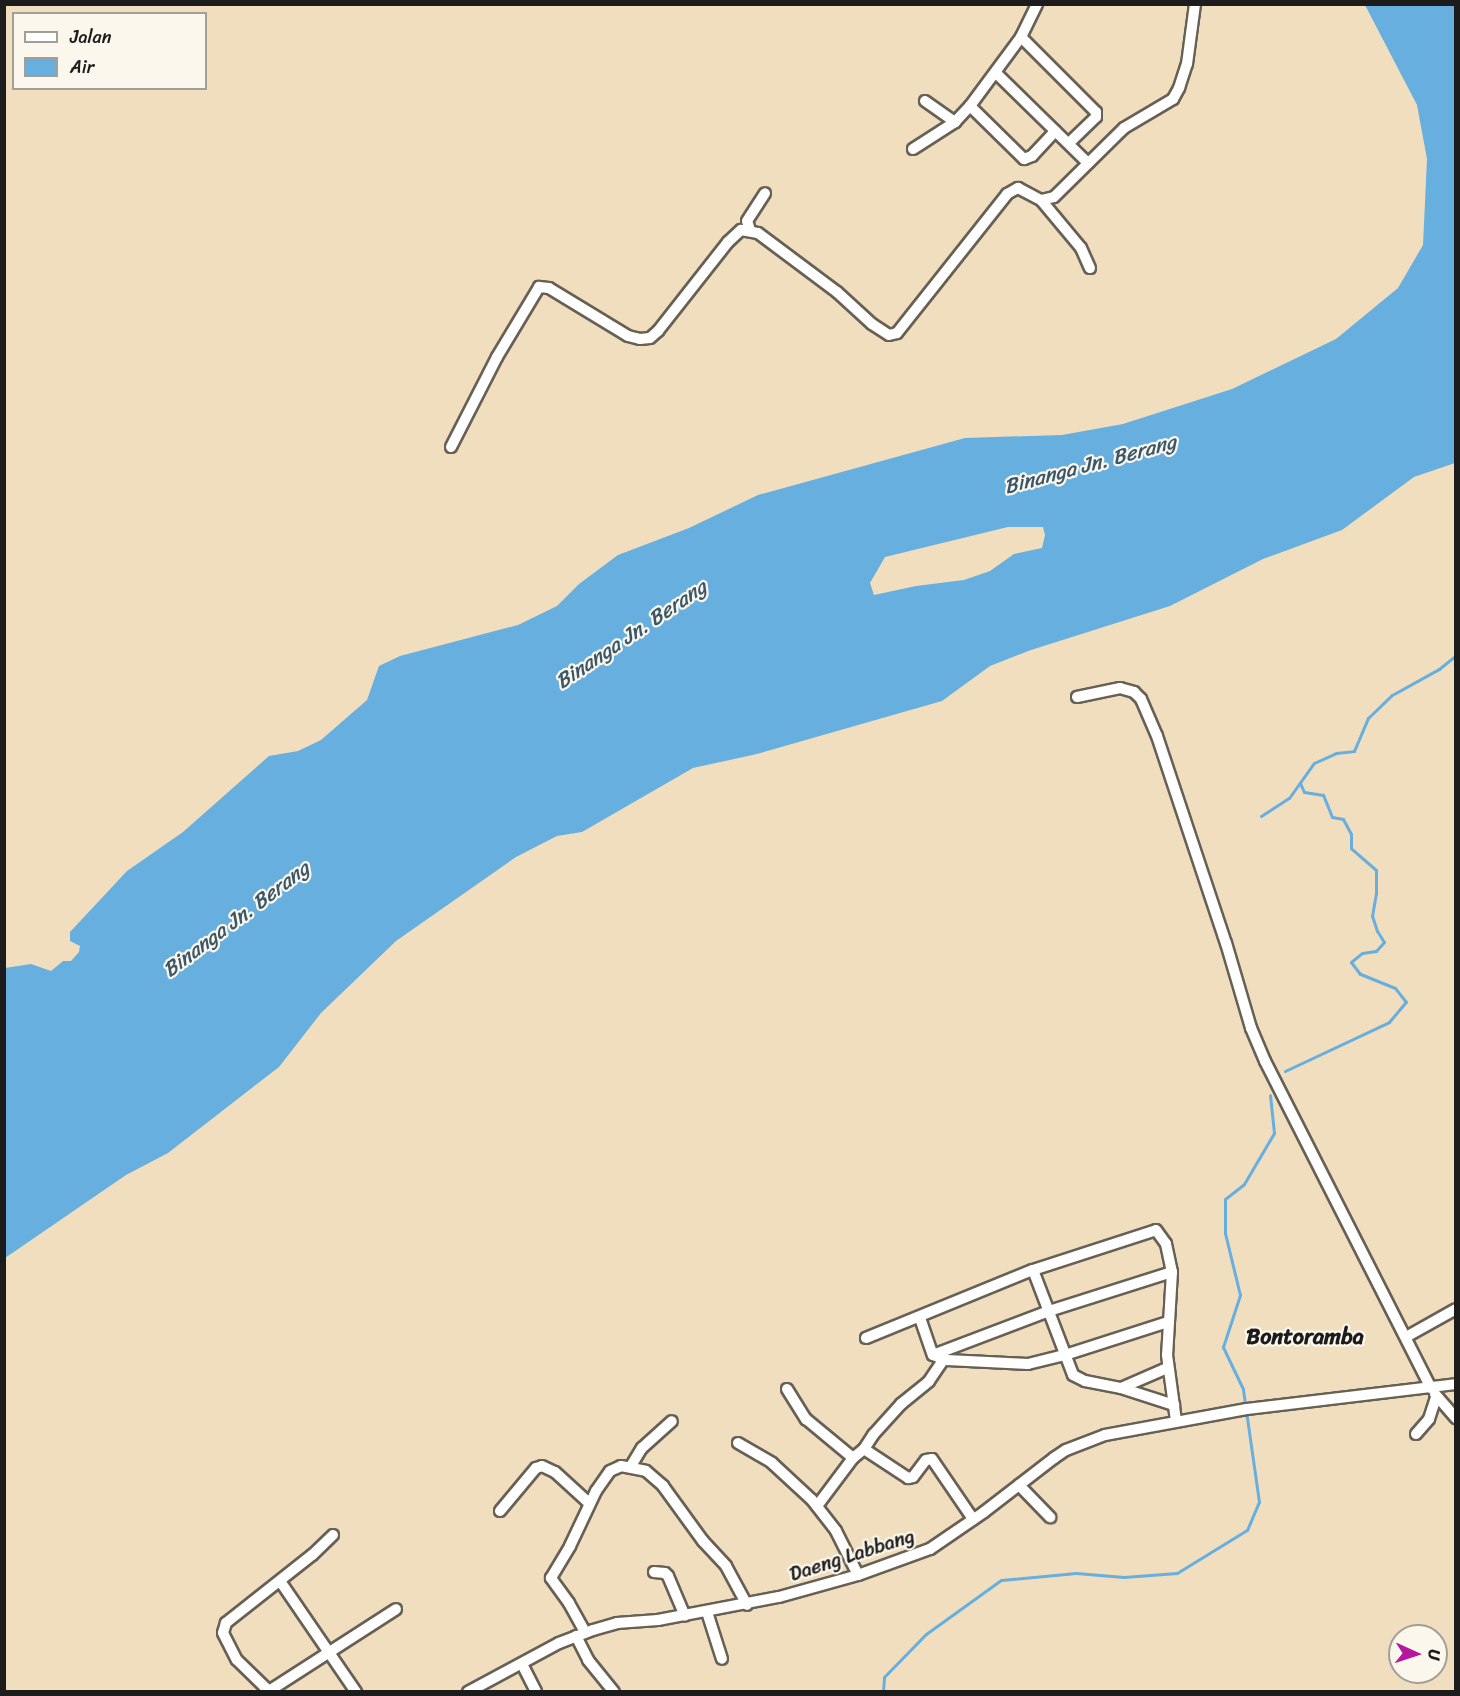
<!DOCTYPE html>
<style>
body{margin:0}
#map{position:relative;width:1460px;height:1696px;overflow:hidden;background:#f1debf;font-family:Sriracha,sans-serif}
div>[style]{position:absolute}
.water>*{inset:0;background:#67afde}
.stream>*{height:3px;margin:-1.5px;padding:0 1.5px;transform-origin:1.5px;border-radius:1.5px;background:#67afde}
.roads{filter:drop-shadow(2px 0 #676055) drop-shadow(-2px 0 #676055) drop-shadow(0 2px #676055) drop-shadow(0 -2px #676055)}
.minor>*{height:10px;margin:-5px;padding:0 5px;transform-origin:5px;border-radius:5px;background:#fff}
span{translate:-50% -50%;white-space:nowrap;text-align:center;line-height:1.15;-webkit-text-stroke:4.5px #fbf7ec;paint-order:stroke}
.street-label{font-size:20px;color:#1c1c1c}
.water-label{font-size:21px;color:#3a576a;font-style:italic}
.quarter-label{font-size:22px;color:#1c1c1c;font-weight:700}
.frame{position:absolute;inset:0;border:6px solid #1c1c1c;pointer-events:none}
.legend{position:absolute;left:12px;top:12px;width:195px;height:78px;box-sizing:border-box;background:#fbf7ec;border:2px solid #a29f99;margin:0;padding:8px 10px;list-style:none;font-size:18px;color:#1c1c1c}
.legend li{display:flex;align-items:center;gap:12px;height:30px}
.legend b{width:30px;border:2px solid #a29f99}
.north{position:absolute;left:1388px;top:1624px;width:60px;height:60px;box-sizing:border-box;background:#fbf7ec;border:2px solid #a29f99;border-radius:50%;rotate:93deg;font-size:16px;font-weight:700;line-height:24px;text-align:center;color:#1c1c1c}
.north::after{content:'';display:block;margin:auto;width:21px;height:27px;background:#b5179e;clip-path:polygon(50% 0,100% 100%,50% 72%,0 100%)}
</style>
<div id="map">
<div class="water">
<i style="clip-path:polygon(evenodd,1365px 5px,1455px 5px,1455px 463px,1414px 477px,1342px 530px,1263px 559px,1170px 606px,1031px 650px,990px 666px,942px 701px,757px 754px,693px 768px,582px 832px,557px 836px,516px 857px,396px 941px,321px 1013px,279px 1067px,168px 1153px,126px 1175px,5px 1258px,5px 968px,31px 964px,51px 971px,63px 961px,71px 961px,79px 952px,80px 946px,70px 941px,70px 932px,127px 871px,183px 832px,269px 756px,298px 751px,321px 740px,367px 700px,379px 666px,400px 656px,518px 625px,557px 606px,579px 584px,618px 555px,689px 528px,758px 495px,965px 438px,1062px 435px,1123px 424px,1232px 389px,1336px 339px,1398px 288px,1423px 245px,1427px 159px,1417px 105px,1365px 5px,1008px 527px,1043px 527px,1045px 535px,1042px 548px,1014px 554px,990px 571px,964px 580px,916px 586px,874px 595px,870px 583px,885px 557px,1008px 527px)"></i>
</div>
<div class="stream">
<i style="left:1261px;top:816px;width:33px;rotate:-33deg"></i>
<i style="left:1289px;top:798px;width:43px;rotate:-54.5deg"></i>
<i style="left:1314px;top:763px;width:24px;rotate:-24deg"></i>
<i style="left:1336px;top:753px;width:18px;rotate:-6deg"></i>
<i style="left:1354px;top:751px;width:36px;rotate:-67deg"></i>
<i style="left:1368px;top:718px;width:33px;rotate:-44deg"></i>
<i style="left:1392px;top:695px;width:54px;rotate:-29deg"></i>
<i style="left:1439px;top:669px;width:22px;rotate:-39deg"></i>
<i style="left:1285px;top:1071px;width:115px;rotate:-25.2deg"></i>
<i style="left:1389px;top:1022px;width:26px;rotate:-50deg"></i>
<i style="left:1406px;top:1002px;width:18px;rotate:-128deg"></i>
<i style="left:1395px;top:988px;width:38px;rotate:-158deg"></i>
<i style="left:1360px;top:974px;width:15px;rotate:-127deg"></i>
<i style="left:1351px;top:962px;width:14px;rotate:-39deg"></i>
<i style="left:1362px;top:953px;width:14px;rotate:-8deg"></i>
<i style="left:1376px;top:951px;width:12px;rotate:-48deg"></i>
<i style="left:1384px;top:942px;width:13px;rotate:-122deg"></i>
<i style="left:1377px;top:931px;width:16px;rotate:-108deg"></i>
<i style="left:1372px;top:916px;width:23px;rotate:-80deg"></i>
<i style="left:1376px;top:893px;width:23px;rotate:-90deg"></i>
<i style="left:1376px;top:870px;width:33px;rotate:-139deg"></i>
<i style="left:1351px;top:848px;width:14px;rotate:-90deg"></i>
<i style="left:1351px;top:834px;width:17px;rotate:-118deg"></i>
<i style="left:1343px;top:819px;width:11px;rotate:-170deg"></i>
<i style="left:1332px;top:817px;width:24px;rotate:-112deg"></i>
<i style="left:1323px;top:795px;width:19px;rotate:-171deg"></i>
<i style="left:1304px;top:792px;width:10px;rotate:-114deg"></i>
<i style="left:883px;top:1692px;width:15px;rotate:-86deg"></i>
<i style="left:884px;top:1677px;width:60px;rotate:-45.7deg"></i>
<i style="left:926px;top:1634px;width:92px;rotate:-35.8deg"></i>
<i style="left:1001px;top:1580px;width:75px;rotate:-5.3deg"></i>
<i style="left:1076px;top:1573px;width:48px;rotate:4.8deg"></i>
<i style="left:1124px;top:1577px;width:53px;rotate:-4.3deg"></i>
<i style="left:1177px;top:1573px;width:82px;rotate:-31.6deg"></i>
<i style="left:1247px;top:1530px;width:30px;rotate:-67deg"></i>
<i style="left:1259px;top:1502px;width:114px;rotate:-98.1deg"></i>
<i style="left:1243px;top:1389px;width:47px;rotate:-115.5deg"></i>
<i style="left:1223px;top:1347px;width:55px;rotate:-71.9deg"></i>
<i style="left:1240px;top:1295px;width:64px;rotate:-103.6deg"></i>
<i style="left:1225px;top:1233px;width:34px;rotate:-90deg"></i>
<i style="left:1225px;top:1199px;width:24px;rotate:-38deg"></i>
<i style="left:1244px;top:1184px;width:59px;rotate:-59.5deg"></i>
<i style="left:1274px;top:1133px;width:38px;rotate:-96deg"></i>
</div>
<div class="roads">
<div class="minor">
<i style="left:1021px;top:37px;width:106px;rotate:45deg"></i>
<i style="left:1096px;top:112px;width:5px;rotate:90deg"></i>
<i style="left:1096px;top:117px;width:37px;rotate:136deg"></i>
<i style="left:996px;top:73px;width:129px;rotate:44.4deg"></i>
<i style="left:925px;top:101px;width:37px;rotate:35deg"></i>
<i style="left:970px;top:106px;width:76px;rotate:44.5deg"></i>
<i style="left:1024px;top:159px;width:9px;rotate:-21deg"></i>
<i style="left:1032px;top:156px;width:34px;rotate:-47deg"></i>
<i style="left:913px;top:149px;width:50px;rotate:-32.7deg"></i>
<i style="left:955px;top:122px;width:22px;rotate:-47deg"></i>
<i style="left:970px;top:106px;width:86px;rotate:-53.5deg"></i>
<i style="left:1021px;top:37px;width:37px;rotate:-64deg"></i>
<i style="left:1041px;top:200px;width:62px;rotate:50.2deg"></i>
<i style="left:1081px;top:248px;width:22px;rotate:66deg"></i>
<i style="left:750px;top:230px;width:9px;rotate:-108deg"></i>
<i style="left:747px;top:221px;width:33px;rotate:-57deg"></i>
<i style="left:451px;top:447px;width:101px;rotate:-62.9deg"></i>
<i style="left:497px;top:357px;width:82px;rotate:-59deg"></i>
<i style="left:539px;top:287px;width:10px;rotate:6deg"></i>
<i style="left:549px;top:288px;width:92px;rotate:31.3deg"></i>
<i style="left:628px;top:336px;width:12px;rotate:14deg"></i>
<i style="left:640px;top:339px;width:10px;rotate:-6deg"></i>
<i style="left:650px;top:338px;width:11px;rotate:-41deg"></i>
<i style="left:658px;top:331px;width:113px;rotate:-51.8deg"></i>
<i style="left:728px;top:242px;width:18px;rotate:-43deg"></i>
<i style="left:741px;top:230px;width:17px;rotate:10deg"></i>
<i style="left:758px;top:233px;width:99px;rotate:36.8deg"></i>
<i style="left:837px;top:292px;width:47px;rotate:42.4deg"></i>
<i style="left:872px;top:324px;width:20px;rotate:33deg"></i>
<i style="left:889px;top:335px;width:8px;rotate:-14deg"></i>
<i style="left:897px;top:333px;width:177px;rotate:-51.6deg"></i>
<i style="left:1007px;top:194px;width:13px;rotate:-29deg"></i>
<i style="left:1018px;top:188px;width:26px;rotate:28deg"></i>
<i style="left:1041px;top:200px;width:13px;rotate:-13deg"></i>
<i style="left:1054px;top:197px;width:98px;rotate:-44.6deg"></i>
<i style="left:1124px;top:128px;width:57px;rotate:-30.6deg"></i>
<i style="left:1173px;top:99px;width:13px;rotate:-61deg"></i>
<i style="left:1179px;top:88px;width:25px;rotate:-72deg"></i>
<i style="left:1187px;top:64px;width:61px;rotate:-82.4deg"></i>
<i style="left:1077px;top:697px;width:44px;rotate:-11.8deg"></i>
<i style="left:1120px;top:688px;width:15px;rotate:16deg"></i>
<i style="left:1134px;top:692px;width:10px;rotate:45deg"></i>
<i style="left:1141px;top:699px;width:40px;rotate:66.6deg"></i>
<i style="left:1157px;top:736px;width:218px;rotate:71.6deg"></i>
<i style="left:1226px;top:943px;width:89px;rotate:73.6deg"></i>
<i style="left:1251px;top:1028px;width:36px;rotate:67deg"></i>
<i style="left:1265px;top:1061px;width:367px;rotate:63.1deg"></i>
<i style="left:1033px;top:1270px;width:112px;rotate:69.1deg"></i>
<i style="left:1073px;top:1375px;width:13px;rotate:27deg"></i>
<i style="left:1085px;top:1381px;width:37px;rotate:11deg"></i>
<i style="left:1121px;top:1388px;width:56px;rotate:17.8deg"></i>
<i style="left:920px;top:1318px;width:39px;rotate:71deg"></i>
<i style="left:933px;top:1355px;width:124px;rotate:-20.8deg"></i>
<i style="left:1049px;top:1311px;width:129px;rotate:-17.6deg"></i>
<i style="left:1406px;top:1337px;width:57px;rotate:-29.2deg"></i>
<i style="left:866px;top:1338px;width:180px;rotate:-22.2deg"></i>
<i style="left:1033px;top:1270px;width:129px;rotate:-18deg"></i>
<i style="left:1156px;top:1230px;width:17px;rotate:54deg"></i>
<i style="left:1166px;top:1244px;width:29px;rotate:78deg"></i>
<i style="left:1172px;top:1272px;width:83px;rotate:93.4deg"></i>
<i style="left:1167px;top:1355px;width:67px;rotate:82.2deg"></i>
<i style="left:933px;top:1355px;width:15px;rotate:20deg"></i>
<i style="left:947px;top:1360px;width:81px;rotate:2.8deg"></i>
<i style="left:1028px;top:1364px;width:38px;rotate:-14deg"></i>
<i style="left:1065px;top:1355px;width:108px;rotate:-17.8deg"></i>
<i style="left:1121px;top:1388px;width:50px;rotate:-23.5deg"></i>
<i style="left:787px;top:1389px;width:36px;rotate:58deg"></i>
<i style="left:806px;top:1419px;width:61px;rotate:39.7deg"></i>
<i style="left:853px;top:1458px;width:14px;rotate:-39deg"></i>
<i style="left:864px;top:1449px;width:17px;rotate:-57deg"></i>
<i style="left:873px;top:1435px;width:42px;rotate:-47.9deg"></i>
<i style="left:901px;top:1404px;width:36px;rotate:-39deg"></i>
<i style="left:929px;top:1381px;width:27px;rotate:-56deg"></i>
<i style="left:1435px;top:1394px;width:32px;rotate:49deg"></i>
<i style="left:1416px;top:1434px;width:20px;rotate:-49deg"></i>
<i style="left:1429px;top:1419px;width:22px;rotate:-72deg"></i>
<i style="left:738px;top:1443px;width:39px;rotate:30deg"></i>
<i style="left:772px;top:1463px;width:54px;rotate:42.8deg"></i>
<i style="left:812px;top:1500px;width:39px;rotate:52deg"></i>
<i style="left:836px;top:1531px;width:49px;rotate:63.4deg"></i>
<i style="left:864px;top:1449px;width:53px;rotate:33.4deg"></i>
<i style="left:908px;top:1478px;width:5px;rotate:-11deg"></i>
<i style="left:913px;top:1477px;width:21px;rotate:-53deg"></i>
<i style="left:926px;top:1460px;width:6px;rotate:-9deg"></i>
<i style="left:932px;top:1459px;width:73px;rotate:55.7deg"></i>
<i style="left:631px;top:1466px;width:21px;rotate:-59deg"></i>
<i style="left:642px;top:1448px;width:40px;rotate:-42deg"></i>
<i style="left:1019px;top:1485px;width:45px;rotate:45.9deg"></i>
<i style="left:817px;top:1506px;width:60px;rotate:-53.1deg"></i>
<i style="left:500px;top:1511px;width:56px;rotate:-50.1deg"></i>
<i style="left:536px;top:1468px;width:6px;rotate:-18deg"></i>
<i style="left:542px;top:1466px;width:14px;rotate:25deg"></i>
<i style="left:555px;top:1472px;width:46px;rotate:42.4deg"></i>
<i style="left:333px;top:1535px;width:29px;rotate:136deg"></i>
<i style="left:312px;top:1555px;width:110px;rotate:141.7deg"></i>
<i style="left:226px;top:1623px;width:10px;rotate:107deg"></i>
<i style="left:223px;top:1633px;width:30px;rotate:63deg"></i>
<i style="left:237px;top:1660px;width:45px;rotate:44.1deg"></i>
<i style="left:269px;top:1691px;width:151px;rotate:-32.8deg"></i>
<i style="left:654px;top:1572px;width:11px;rotate:5deg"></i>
<i style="left:665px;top:1573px;width:4px;rotate:45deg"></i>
<i style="left:668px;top:1576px;width:43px;rotate:67deg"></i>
<i style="left:280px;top:1581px;width:135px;rotate:55.6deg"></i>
<i style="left:707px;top:1612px;width:49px;rotate:72.3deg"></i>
<i style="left:585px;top:1632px;width:33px;rotate:-119deg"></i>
<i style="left:569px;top:1603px;width:31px;rotate:-126deg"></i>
<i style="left:551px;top:1578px;width:37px;rotate:-59deg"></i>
<i style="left:570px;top:1546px;width:61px;rotate:-64.7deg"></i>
<i style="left:596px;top:1491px;width:24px;rotate:-55deg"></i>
<i style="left:610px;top:1471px;width:12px;rotate:-24deg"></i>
<i style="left:621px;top:1466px;width:25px;rotate:11deg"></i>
<i style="left:646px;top:1471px;width:23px;rotate:41deg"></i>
<i style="left:663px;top:1486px;width:68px;rotate:54deg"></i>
<i style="left:703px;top:1541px;width:34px;rotate:47deg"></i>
<i style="left:726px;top:1566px;width:44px;rotate:61.7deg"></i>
<i style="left:576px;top:1636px;width:27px;rotate:63deg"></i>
<i style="left:588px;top:1660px;width:41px;rotate:50.9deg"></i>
<i style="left:522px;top:1664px;width:31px;rotate:63deg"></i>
<i style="left:468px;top:1692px;width:103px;rotate:-28.3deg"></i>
<i style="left:559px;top:1643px;width:36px;rotate:-21deg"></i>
<i style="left:593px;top:1630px;width:25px;rotate:-16deg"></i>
<i style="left:617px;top:1623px;width:41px;rotate:-4.2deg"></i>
<i style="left:658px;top:1620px;width:123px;rotate:-10.8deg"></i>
<i style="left:779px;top:1597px;width:82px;rotate:-15.6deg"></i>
<i style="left:858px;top:1575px;width:77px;rotate:-19.9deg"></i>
<i style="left:930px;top:1549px;width:65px;rotate:-34.4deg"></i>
<i style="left:984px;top:1512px;width:88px;rotate:-37.6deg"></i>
<i style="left:1054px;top:1458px;width:14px;rotate:-34deg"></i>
<i style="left:1066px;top:1450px;width:42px;rotate:-21deg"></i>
<i style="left:1105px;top:1435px;width:144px;rotate:-10.4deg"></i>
<i style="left:1247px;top:1409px;width:210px;rotate:-6.8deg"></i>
</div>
</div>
<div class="street-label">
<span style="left:852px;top:1555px;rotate:-18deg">Daeng Labbang</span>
</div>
<div class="water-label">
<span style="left:1090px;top:464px;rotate:-15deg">Binanga Jn. Berang</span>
<span style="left:631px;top:634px;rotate:-34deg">Binanga Jn. Berang</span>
<span style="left:236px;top:919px;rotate:-37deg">Binanga Jn. Berang</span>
</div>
<div class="quarter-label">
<span style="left:1305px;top:1337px">Bontoramba</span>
</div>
<div class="frame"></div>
<ul class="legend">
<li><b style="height:8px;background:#fff"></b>Jalan</li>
<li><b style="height:16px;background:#67afde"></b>Air</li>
</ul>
<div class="north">U</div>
</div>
